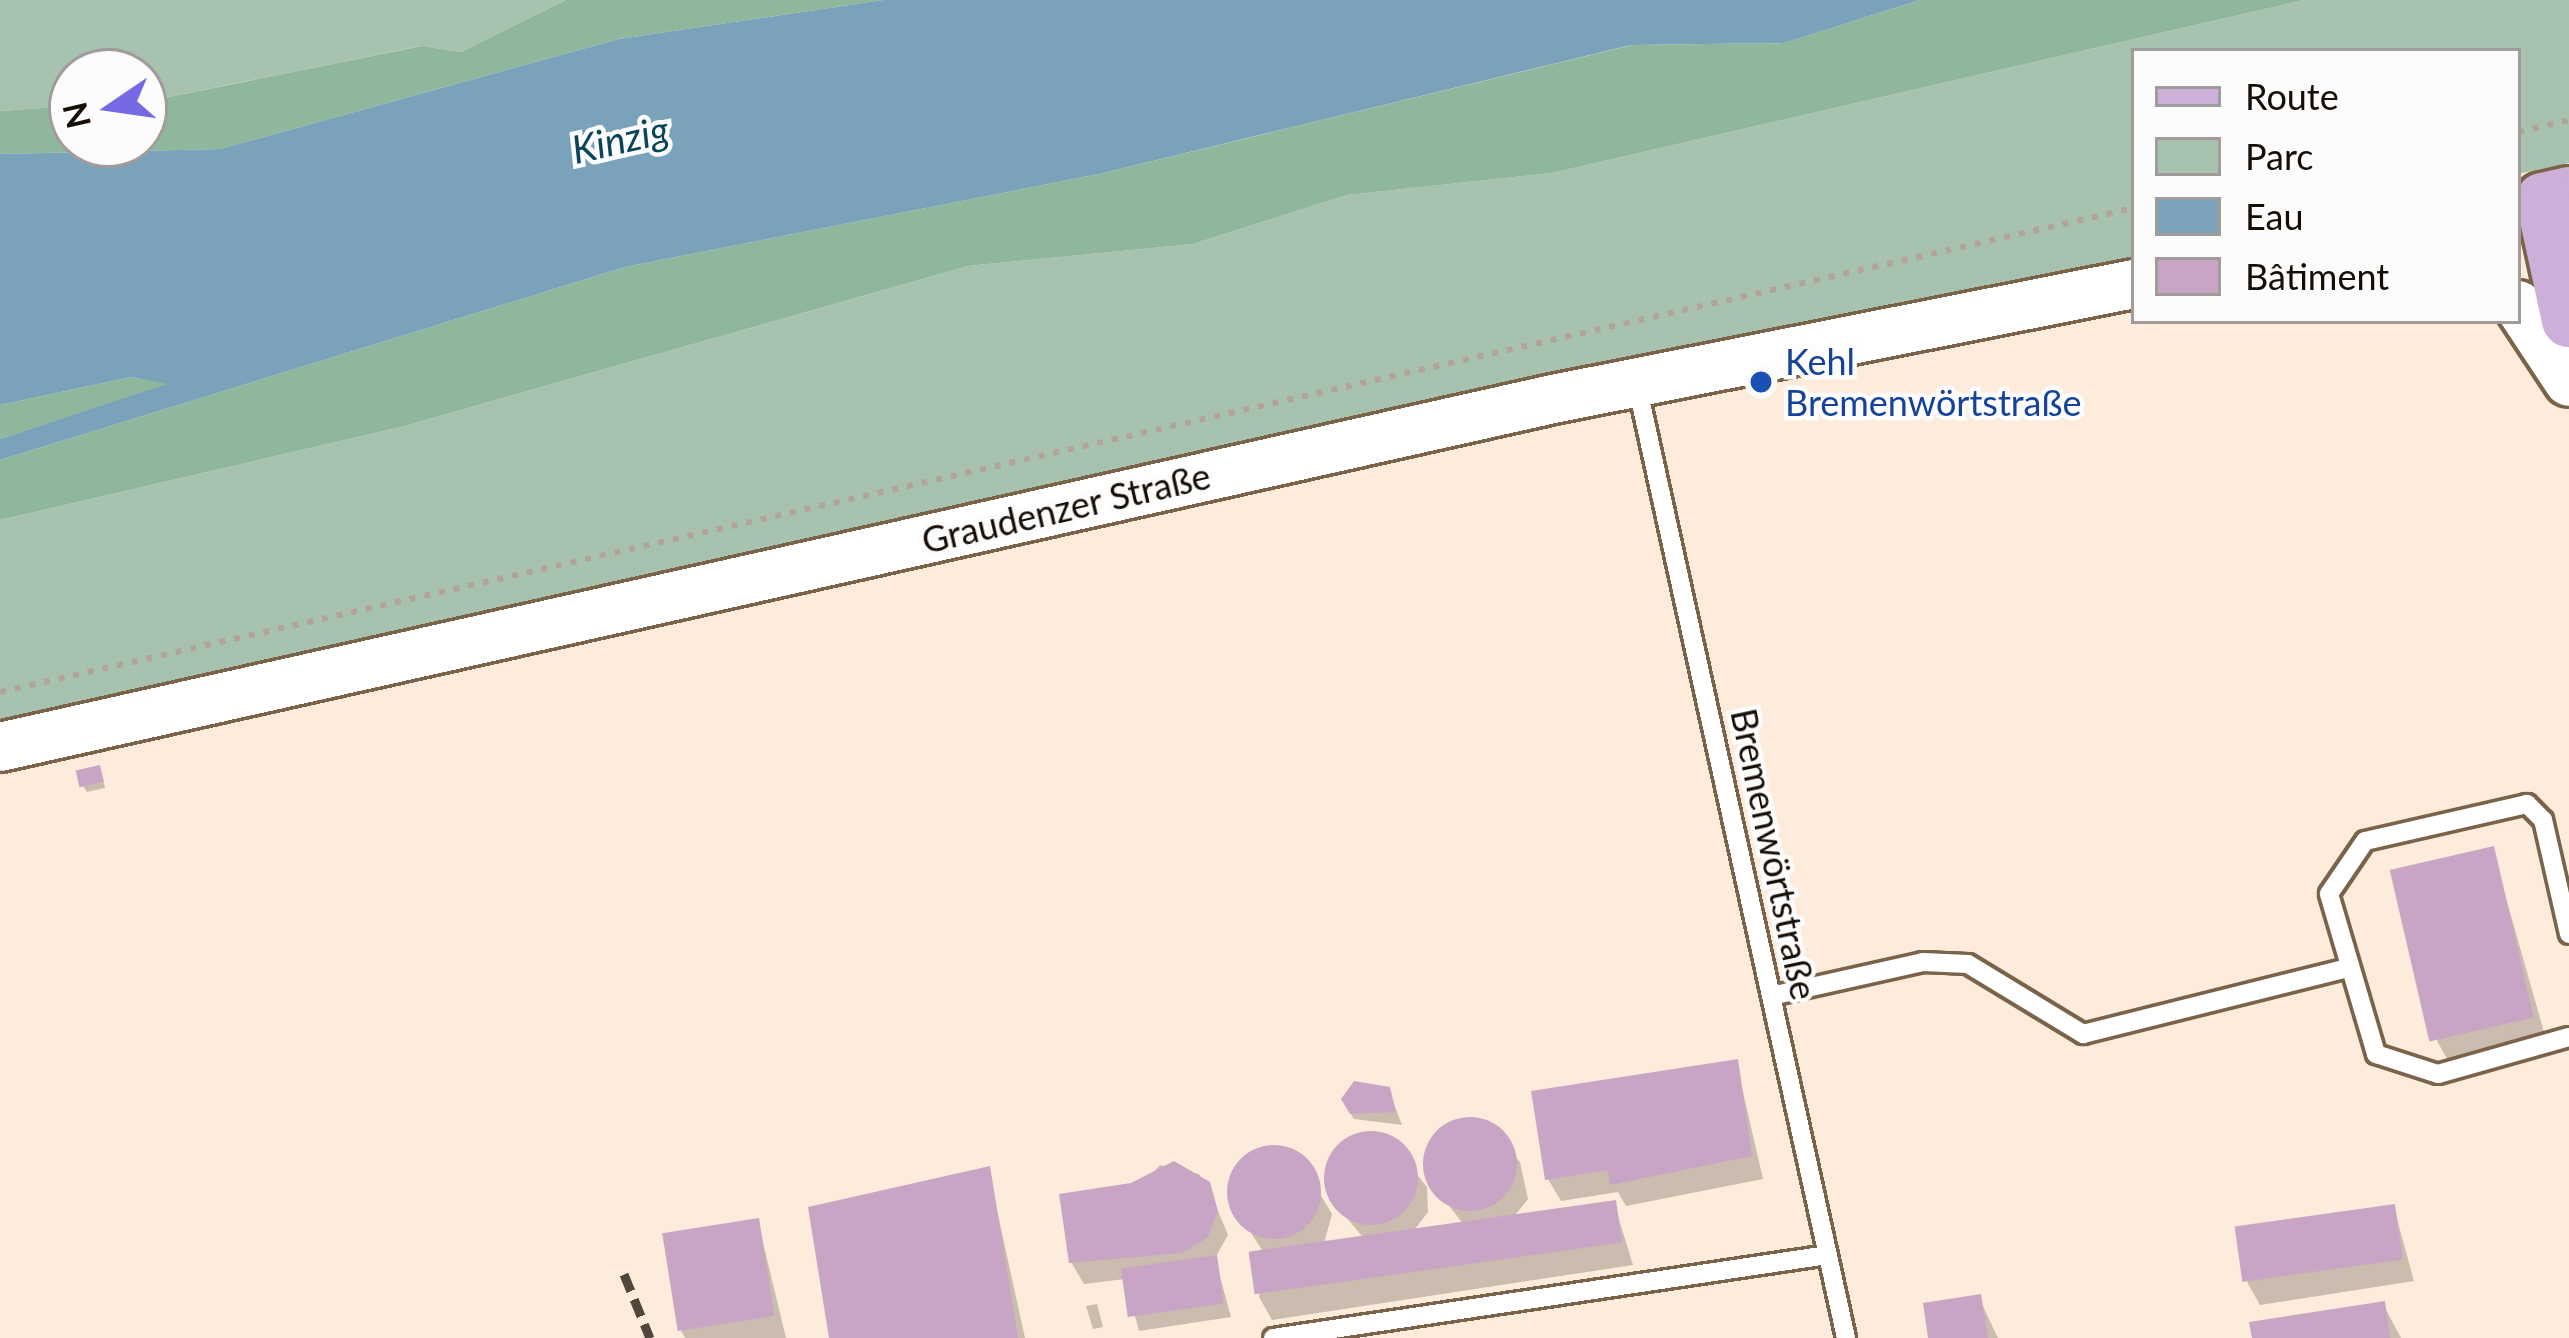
<!DOCTYPE html>
<meta charset="utf-8">
<style>
body{margin:0}
#map{position:relative;width:2569px;height:1338px;overflow:hidden;background:#fdecdb;font-family:Lato,sans-serif}
div>[style]{position:absolute}
.green>*{inset:0;background:#a7c3b0}
.forest>*{inset:0;background:#8fb79c}
.water>*{inset:0;background:#7aa3bb}
.shadow>*{inset:0;background:#0003}
.building>*{inset:0;background:#c8a5c4;transform-origin:0 0}
.round{border-radius:50%}
.path>*{height:6px;margin-top:-3px;transform-origin:0;background:repeating-linear-gradient(90deg,#b2a496 0 6px,transparent 0 15px)}
.roads{filter:drop-shadow(3px 0 #7b634a) drop-shadow(-3px 0 #7b634a) drop-shadow(0 3px #7b634a) drop-shadow(0 -3px #7b634a)}
.lane>*{height:18px;margin:-9px;padding:0 9px;transform-origin:9px;border-radius:9px;background:#fff}
.secondary>*{height:48px;margin:-24px;padding:0 24px;transform-origin:24px;border-radius:24px;background:#fff}
.primary>*{height:54px;margin:-27px;padding:0 27px;transform-origin:27px;border-radius:27px;background:#ccb0d9}
.rail>*{height:9px;margin-top:-4.5px;transform-origin:0;background:repeating-linear-gradient(90deg,#51463c 0 18px,transparent 0 27px)}
.dots>*{width:33px;height:33px;translate:-50% -50%;box-sizing:border-box;border:6px solid #fcfcfc;border-radius:50%}
span{translate:-50% -50%;white-space:nowrap;text-align:center;line-height:1.15;-webkit-text-stroke:9px #fcfcfc;paint-order:stroke}
.transit-label{font-size:36px;color:#164399}
.left{translate:0 -50%;text-align:left}
.street-label{font-size:36px;color:#160d05}
.water-label{font-size:39px;color:#0a435c;font-style:italic}
.legend{position:absolute;left:2131px;top:48px;width:390px;height:276px;box-sizing:border-box;background:#fcfcfc;border:3px solid #a09c99;margin:0;padding:15px 21px;list-style:none;font-size:36px;color:#160d05}
.legend li{display:flex;align-items:center;gap:24px;height:60px}
.legend b{width:60px;border:3px solid #a09c99}
.north{position:absolute;left:48px;top:48px;width:120px;height:120px;box-sizing:border-box;background:#fcfcfc;border:3px solid #a09c99;border-radius:50%;rotate:257deg;font-size:33px;font-weight:700;line-height:48px;text-align:center;color:#160d05}
.north::after{content:'';display:block;margin:auto;width:42px;height:54px;background:#7569e4;clip-path:polygon(50% 0,100% 100%,50% 72%,0 100%)}
</style>
<div id="map">
<div class="green">
<i style="clip-path:polygon(0 0,566px 0,461px 52px,421px 46px,144px 102px,144px 72px,72px 72px,72px 106px,0 111px)"></i>
<i style="clip-path:polygon(2304px 0,2569px 0,2569px 163px,2518px 174px,2518px 51px,2134px 51px,2134px 257px,0 731px,0 520px,401px 427px,968px 266px,1193px 244px,1347px 195px,1552px 173px)"></i>
</div>
<div class="forest">
<i style="clip-path:polygon(566px 0,883px 0,619px 39px,220px 149px,0 154px,0 111px,72px 106px,72px 144px,144px 144px,144px 102px,422px 46px,461px 52px)"></i>
<i style="clip-path:polygon(1920px 0,2304px 0,1552px 173px,1347px 195px,1193px 244px,968px 266px,401px 427px,0 520px,0 460px,625px 267px,1099px 174px,1632px 45px,1784px 43px)"></i>
<i style="clip-path:polygon(131px 377px,170px 384px,0 439px,0 405px)"></i>
</div>
<div class="water">
<i style="clip-path:polygon(883px 0,1920px 0,1784px 43px,1631px 45px,1099px 174px,625px 267px,0 460px,0 439px,167px 384px,131px 377px,0 405px,0 154px,220px 149px,619px 39px)"></i>
</div>
<div class="shadow">
<i style="clip-path:polygon(102px 775px,105px 788px,87px 792px,83px 786px)"></i>
<i style="clip-path:polygon(2492px 849px,2546px 1039px,2450px 1064px,2437px 1041px)"></i>
<i style="clip-path:polygon(1736px 1062px,1763px 1179px,1626px 1206px,1618px 1192px,1561px 1201px,1548px 1179px)"></i>
<i style="clip-path:polygon(1388px 1089px,1402px 1125px,1354px 1119px,1345px 1105px)"></i>
<i style="clip-path:polygon(1487px 1123px,1520px 1162px,1528px 1199px,1513px 1218px,1614px 1203px,1633px 1265px,1272px 1320px,1259px 1297px,1265px 1255px,1230px 1199px,1236px 1170px,1264px 1149px,1296px 1154px,1332px 1214px,1323px 1247px,1365px 1240px,1336px 1205px,1328px 1168px,1350px 1139px,1387px 1137px,1427px 1187px,1428px 1212px,1412px 1233px,1464px 1225px,1429px 1180px,1427px 1155px,1449px 1125px)"></i>
<i style="clip-path:polygon(1160px 1165px,1199px 1174px,1212px 1197px,1228px 1235px,1215px 1258px,1231px 1317px,1139px 1331px,1125px 1279px,1084px 1284px,1071px 1262px)"></i>
<i style="clip-path:polygon(988px 1169px,1025px 1338px,832px 1338px)"></i>
<i style="clip-path:polygon(2394px 1208px,2414px 1281px,2260px 1305px,2247px 1282px)"></i>
<i style="clip-path:polygon(758px 1222px,786px 1338px,685px 1338px,681px 1331px)"></i>
<i style="clip-path:polygon(1979px 1298px,1998px 1338px,1932px 1338px)"></i>
<i style="clip-path:polygon(1097px 1304px,1103px 1327px,1093px 1329px,1086px 1306px)"></i>
<i style="clip-path:polygon(2383px 1304px,2401px 1338px,2255px 1338px)"></i>
</div>
<div class="building">
<i style="left:100px;top:765px;width:17px;height:25px;rotate:77deg"></i>
<i style="left:2494px;top:846px;width:176px;height:107px;rotate:77deg"></i>
<i style="clip-path:polygon(1738px 1059px,1752px 1156px,1610px 1185px,1608px 1170px,1545px 1180px,1531px 1091px)"></i>
<i style="clip-path:polygon(1354px 1081px,1390px 1087px,1396px 1112px,1350px 1114px,1341px 1099px)"></i>
<i class="round" style="left:1423px;top:1117px;width:94px;height:94px"></i>
<i class="round" style="left:1324px;top:1131px;width:94px;height:94px"></i>
<i class="round" style="left:1227px;top:1145px;width:94px;height:94px"></i>
<i style="clip-path:polygon(1174px 1161px,1210px 1182px,1218px 1211px,1207px 1238px,1182px 1253px,1069px 1263px,1059px 1194px,1131px 1183px)"></i>
<i style="clip-path:polygon(990px 1166px,1018px 1338px,829px 1338px,808px 1207px)"></i>
<i style="left:1616px;top:1200px;width:43px;height:371px;rotate:82deg"></i>
<i style="left:2395px;top:1204px;width:56px;height:162px;rotate:82deg"></i>
<i style="left:759px;top:1218px;width:99px;height:98px;rotate:81deg"></i>
<i style="left:1217px;top:1255px;width:49px;height:97px;rotate:82deg"></i>
<i style="clip-path:polygon(1981px 1294px,1988px 1338px,1928px 1338px,1923px 1303px)"></i>
<i style="clip-path:polygon(2385px 1301px,2390px 1338px,2252px 1338px,2249px 1322px)"></i>
</div>
<div class="path">
<i style="left:2518px;top:132px;width:52px;rotate:-13.2deg"></i>
<i style="left:0;top:692px;width:2188px;rotate:-12.78deg"></i>
</div>
<div class="roads">
<div class="lane">
<i style="left:1637px;top:385px;width:976px;rotate:77.63deg"></i>
<i style="left:2569px;top:934px;width:117px;rotate:-102.8deg"></i>
<i style="left:2543px;top:820px;width:23px;rotate:-135deg"></i>
<i style="left:2527px;top:804px;width:166px;rotate:167.1deg"></i>
<i style="left:2365px;top:841px;width:64px;rotate:124.2deg"></i>
<i style="left:2329px;top:894px;width:167px;rotate:73.6deg"></i>
<i style="left:2376px;top:1054px;width:65px;rotate:17.9deg"></i>
<i style="left:2438px;top:1074px;width:136px;rotate:-15.8deg"></i>
<i style="left:1771px;top:996px;width:156px;rotate:-12.6deg"></i>
<i style="left:1923px;top:962px;width:45px;rotate:2.5deg"></i>
<i style="left:1968px;top:964px;width:135px;rotate:31.3deg"></i>
<i style="left:2083px;top:1034px;width:272px;rotate:-14deg"></i>
<i style="left:1273px;top:1338px;width:561px;rotate:-8.51deg"></i>
</div>
<div class="secondary">
<i style="left:2518px;top:305px;width:92px;rotate:56.5deg"></i>
<i style="left:0;top:747px;width:1592px;rotate:-12.63deg"></i>
<i style="left:1553px;top:399px;width:592px;rotate:-11.2deg"></i>
</div>
<div class="primary">
<i style="left:2569px;top:194px;width:27px;rotate:167deg"></i>
<i style="left:2543px;top:200px;width:123px;rotate:77.8deg"></i>
</div>
</div>
<div class="rail">
<i style="left:624px;top:1274px;width:69px;rotate:67.9deg"></i>
</div>
<div class="dots">
<i style="left:1761px;top:382px;background:#1a4fb4"></i>
</div>
<div class="transit-label">
<span class="left" style="left:1785px;top:382px">Kehl<br>Bremenwörtstraße</span>
</div>
<div class="street-label">
<span style="left:1066px;top:508px;rotate:-13deg">Graudenzer Straße</span>
<span style="left:1774px;top:854px;rotate:78deg">Bremenwörtstraße</span>
</div>
<div class="water-label">
<span style="left:620px;top:139px;rotate:-13deg">Kinzig</span>
</div>
<ul class="legend">
<li><b style="height:15px;background:#ccb0d9"></b>Route</li>
<li><b style="height:33px;background:#a7c3b0"></b>Parc</li>
<li><b style="height:33px;background:#7aa3bb"></b>Eau</li>
<li><b style="height:33px;background:#c8a5c4"></b>Bâtiment</li>
</ul>
<div class="north">N</div>
</div>
